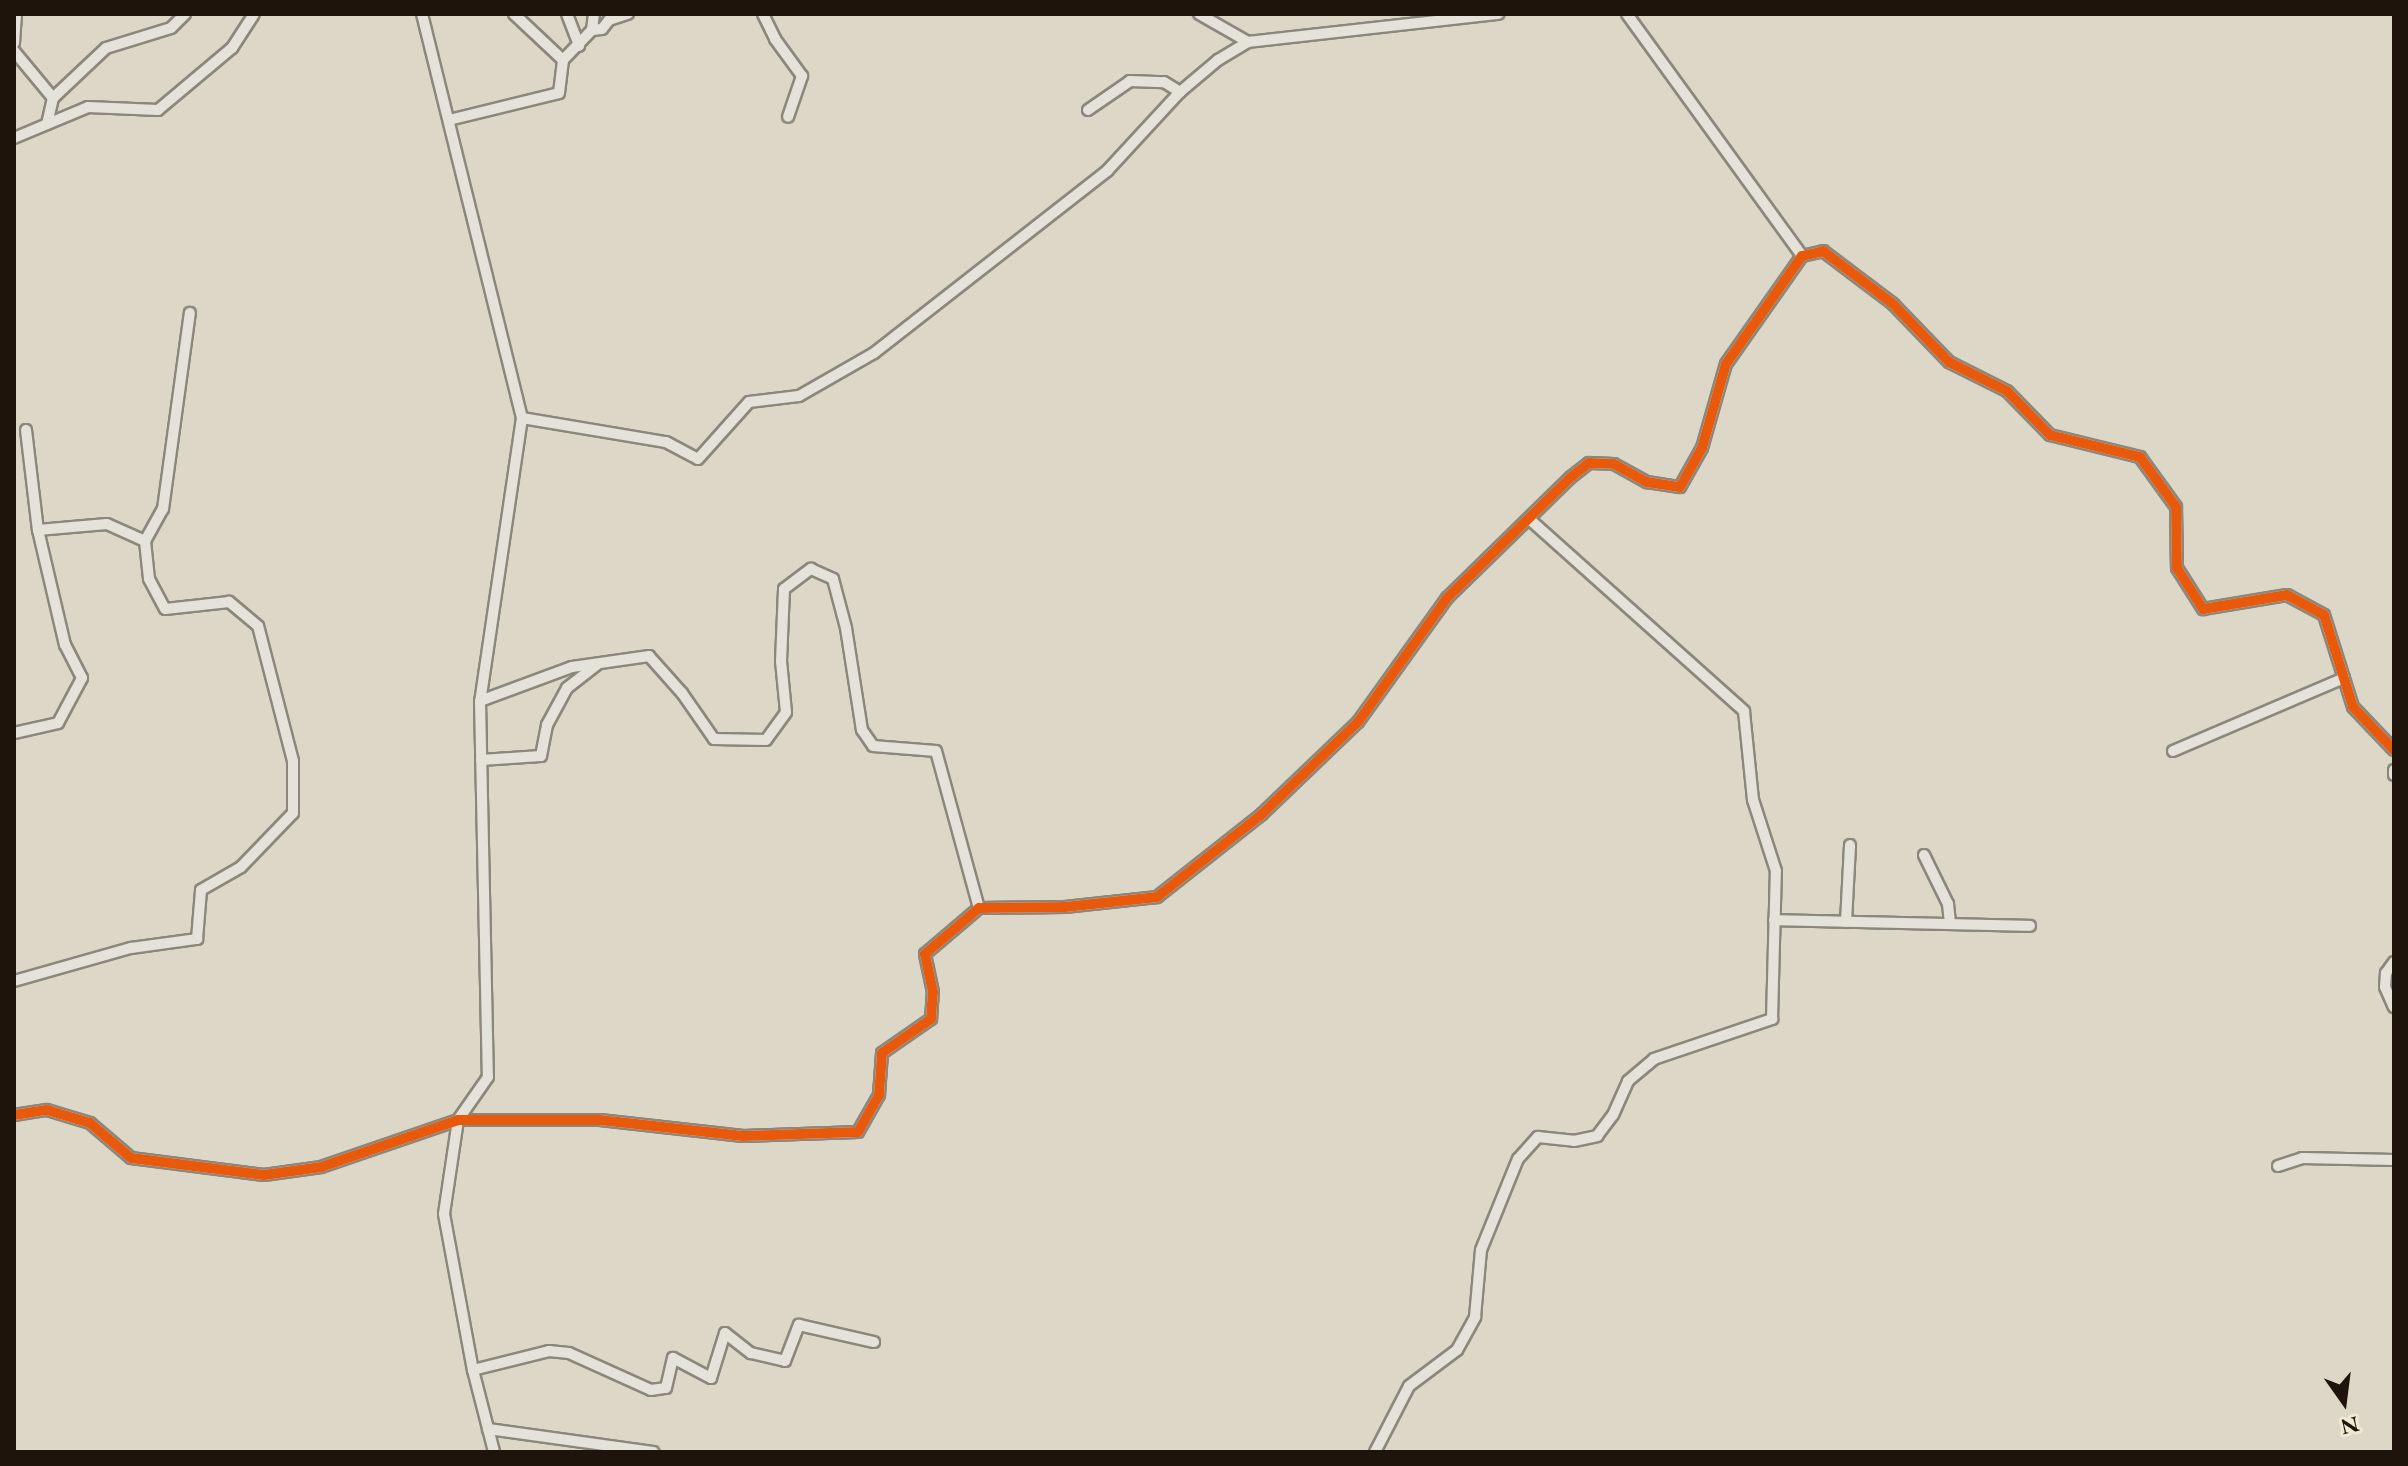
<!DOCTYPE html>
<style>
body{margin:0}
#map{position:relative;width:2408px;height:1466px;overflow:hidden;background:#dcd7c6;font-family:"EB Garamond",serif}
div>[style]{position:absolute}
.roads{filter:drop-shadow(2px 0 #8b877c) drop-shadow(-2px 0 #8b877c) drop-shadow(0 2px #8b877c) drop-shadow(0 -2px #8b877c)}
.street>*{height:10px;margin:-5px;padding:0 5px;transform-origin:5px;border-radius:5px;background:#e4e2d9}
.cycleway>*{height:10px;margin:-5px;padding:0 5px;transform-origin:5px;border-radius:5px;background:#e8590c}
span{translate:-50% -50%;white-space:nowrap;text-align:center;line-height:1.15;-webkit-text-stroke:6px #efe9d3;paint-order:stroke}
.frame{position:absolute;inset:0;border:16px solid #1f140b;pointer-events:none}
.north{position:absolute;left:2304px;top:1362px;width:80px;height:80px;-webkit-text-stroke:6px #efe9d3;paint-order:stroke;rotate:166deg;font-size:22px;font-weight:700;line-height:32px;text-align:center;color:#1f140b}
.north::after{content:'';display:block;margin:auto;width:28px;height:36px;background:#1f140b;clip-path:polygon(50% 0,100% 100%,50% 72%,0 100%)}
</style>
<div id="map">
<div class="roads">
<div class="street">
<i style="left:422px;top:14px;width:416px;rotate:76.1deg"></i>
<i style="left:522px;top:418px;width:286px;rotate:98.4deg"></i>
<i style="left:480px;top:701px;width:376px;rotate:88.8deg"></i>
<i style="left:488px;top:1077px;width:52px;rotate:124.9deg"></i>
<i style="left:458px;top:1120px;width:95px;rotate:98.5deg"></i>
<i style="left:444px;top:1214px;width:159px;rotate:79.5deg"></i>
<i style="left:473px;top:1370px;width:85px;rotate:75.6deg"></i>
<i style="left:514px;top:14px;width:67px;rotate:43.2deg"></i>
<i style="left:563px;top:60px;width:42px;rotate:-46deg"></i>
<i style="left:592px;top:30px;width:16px;rotate:-83deg"></i>
<i style="left:567px;top:14px;width:34px;rotate:69deg"></i>
<i style="left:763px;top:14px;width:28px;rotate:64deg"></i>
<i style="left:775px;top:39px;width:46px;rotate:53.9deg"></i>
<i style="left:802px;top:76px;width:43px;rotate:108.9deg"></i>
<i style="left:1199px;top:14px;width:56px;rotate:29.7deg"></i>
<i style="left:1627px;top:14px;width:299px;rotate:54.1deg"></i>
<i style="left:592px;top:30px;width:10px;rotate:-6deg"></i>
<i style="left:602px;top:29px;width:11px;rotate:-52deg"></i>
<i style="left:609px;top:20px;width:20px;rotate:-18deg"></i>
<i style="left:14px;top:43px;width:29px;rotate:-86deg"></i>
<i style="left:14px;top:51px;width:61px;rotate:50.3deg"></i>
<i style="left:1088px;top:110px;width:51px;rotate:-34.6deg"></i>
<i style="left:1130px;top:81px;width:34px;rotate:2deg"></i>
<i style="left:1164px;top:82px;width:19px;rotate:32deg"></i>
<i style="left:449px;top:120px;width:113px;rotate:-13.8deg"></i>
<i style="left:559px;top:93px;width:33px;rotate:-83deg"></i>
<i style="left:47px;top:124px;width:27px;rotate:-77deg"></i>
<i style="left:53px;top:98px;width:73px;rotate:-43.3deg"></i>
<i style="left:106px;top:48px;width:68px;rotate:-17.1deg"></i>
<i style="left:171px;top:28px;width:20px;rotate:-45deg"></i>
<i style="left:14px;top:138px;width:80px;rotate:-22.7deg"></i>
<i style="left:88px;top:107px;width:70px;rotate:2.5deg"></i>
<i style="left:158px;top:110px;width:97px;rotate:-40deg"></i>
<i style="left:232px;top:48px;width:40px;rotate:-57.1deg"></i>
<i style="left:522px;top:418px;width:146px;rotate:9.5deg"></i>
<i style="left:666px;top:442px;width:36px;rotate:28deg"></i>
<i style="left:698px;top:459px;width:76px;rotate:-48.2deg"></i>
<i style="left:749px;top:402px;width:50px;rotate:-6.8deg"></i>
<i style="left:799px;top:396px;width:86px;rotate:-29.8deg"></i>
<i style="left:874px;top:353px;width:296px;rotate:-38deg"></i>
<i style="left:1107px;top:171px;width:108px;rotate:-47.3deg"></i>
<i style="left:1180px;top:92px;width:50px;rotate:-40.1deg"></i>
<i style="left:1218px;top:60px;width:35px;rotate:-31deg"></i>
<i style="left:1248px;top:42px;width:252px;rotate:-6.4deg"></i>
<i style="left:26px;top:430px;width:101px;rotate:83.2deg"></i>
<i style="left:38px;top:530px;width:69px;rotate:-5deg"></i>
<i style="left:107px;top:524px;width:42px;rotate:24.1deg"></i>
<i style="left:480px;top:701px;width:98px;rotate:-20.3deg"></i>
<i style="left:572px;top:667px;width:78px;rotate:-8.1deg"></i>
<i style="left:649px;top:656px;width:50px;rotate:48.3deg"></i>
<i style="left:682px;top:693px;width:56px;rotate:55.2deg"></i>
<i style="left:714px;top:739px;width:52px;rotate:1.1deg"></i>
<i style="left:766px;top:740px;width:34px;rotate:-54deg"></i>
<i style="left:786px;top:712px;width:51px;rotate:-95.6deg"></i>
<i style="left:781px;top:661px;width:72px;rotate:-87.6deg"></i>
<i style="left:784px;top:589px;width:34px;rotate:-37deg"></i>
<i style="left:811px;top:569px;width:24px;rotate:24deg"></i>
<i style="left:833px;top:579px;width:51px;rotate:75.1deg"></i>
<i style="left:846px;top:628px;width:103px;rotate:81.1deg"></i>
<i style="left:862px;top:730px;width:19px;rotate:55deg"></i>
<i style="left:873px;top:746px;width:63px;rotate:4.5deg"></i>
<i style="left:936px;top:751px;width:163px;rotate:74.7deg"></i>
<i style="left:14px;top:733px;width:45px;rotate:-12.8deg"></i>
<i style="left:58px;top:723px;width:51px;rotate:-61.9deg"></i>
<i style="left:82px;top:678px;width:37px;rotate:-117deg"></i>
<i style="left:65px;top:645px;width:118px;rotate:-103.2deg"></i>
<i style="left:2173px;top:751px;width:186px;rotate:-23.1deg"></i>
<i style="left:481px;top:760px;width:60px;rotate:-3.8deg"></i>
<i style="left:541px;top:756px;width:32px;rotate:-79deg"></i>
<i style="left:547px;top:725px;width:42px;rotate:-61.6deg"></i>
<i style="left:567px;top:688px;width:39px;rotate:-38deg"></i>
<i style="left:2394px;top:770px;width:5px;rotate:90deg"></i>
<i style="left:1924px;top:855px;width:55px;rotate:63.9deg"></i>
<i style="left:1948px;top:904px;width:20px;rotate:84deg"></i>
<i style="left:1774px;top:920px;width:256px;rotate:1.3deg"></i>
<i style="left:1846px;top:922px;width:77px;rotate:-87deg"></i>
<i style="left:2394px;top:962px;width:14px;rotate:126deg"></i>
<i style="left:2386px;top:973px;width:14px;rotate:94deg"></i>
<i style="left:2385px;top:987px;width:22px;rotate:66deg"></i>
<i style="left:14px;top:981px;width:122px;rotate:-15.8deg"></i>
<i style="left:131px;top:948px;width:67px;rotate:-7.8deg"></i>
<i style="left:197px;top:939px;width:49px;rotate:-85.3deg"></i>
<i style="left:201px;top:890px;width:46px;rotate:-29.9deg"></i>
<i style="left:241px;top:867px;width:75px;rotate:-46.1deg"></i>
<i style="left:293px;top:813px;width:52px;rotate:-90deg"></i>
<i style="left:293px;top:761px;width:139px;rotate:-104.5deg"></i>
<i style="left:258px;top:626px;width:38px;rotate:-140deg"></i>
<i style="left:229px;top:602px;width:64px;rotate:173.8deg"></i>
<i style="left:165px;top:609px;width:34px;rotate:-118deg"></i>
<i style="left:149px;top:579px;width:38px;rotate:-96deg"></i>
<i style="left:145px;top:541px;width:37px;rotate:-61deg"></i>
<i style="left:163px;top:509px;width:198px;rotate:-82.2deg"></i>
<i style="left:14px;top:1115px;width:33px;rotate:-9deg"></i>
<i style="left:47px;top:1110px;width:45px;rotate:16.8deg"></i>
<i style="left:90px;top:1123px;width:54px;rotate:40.5deg"></i>
<i style="left:131px;top:1158px;width:134px;rotate:7.3deg"></i>
<i style="left:264px;top:1175px;width:58px;rotate:-8deg"></i>
<i style="left:321px;top:1167px;width:145px;rotate:-18.9deg"></i>
<i style="left:458px;top:1120px;width:142px"></i>
<i style="left:600px;top:1120px;width:144px;rotate:6.4deg"></i>
<i style="left:743px;top:1136px;width:115px;rotate:-2deg"></i>
<i style="left:858px;top:1132px;width:43px;rotate:-60.4deg"></i>
<i style="left:879px;top:1095px;width:42px;rotate:-85.9deg"></i>
<i style="left:882px;top:1053px;width:60px;rotate:-34.8deg"></i>
<i style="left:931px;top:1019px;width:27px;rotate:-86deg"></i>
<i style="left:933px;top:992px;width:39px;rotate:-102deg"></i>
<i style="left:925px;top:954px;width:71px;rotate:-40.4deg"></i>
<i style="left:979px;top:908px;width:86px;rotate:-0.7deg"></i>
<i style="left:1065px;top:907px;width:93px;rotate:-6.2deg"></i>
<i style="left:1157px;top:897px;width:134px;rotate:-38.3deg"></i>
<i style="left:1262px;top:814px;width:133px;rotate:-43.8deg"></i>
<i style="left:1358px;top:722px;width:153px;rotate:-54.3deg"></i>
<i style="left:1447px;top:598px;width:173px;rotate:-44.3deg"></i>
<i style="left:1571px;top:477px;width:23px;rotate:-38deg"></i>
<i style="left:1589px;top:463px;width:25px;rotate:2deg"></i>
<i style="left:1614px;top:464px;width:38px;rotate:29deg"></i>
<i style="left:1647px;top:482px;width:33px;rotate:9deg"></i>
<i style="left:1680px;top:487px;width:45px;rotate:-60.6deg"></i>
<i style="left:1702px;top:448px;width:87px;rotate:-74.1deg"></i>
<i style="left:1726px;top:364px;width:132px;rotate:-54.9deg"></i>
<i style="left:1802px;top:256px;width:22px;rotate:-13deg"></i>
<i style="left:1823px;top:251px;width:88px;rotate:37.1deg"></i>
<i style="left:1893px;top:304px;width:81px;rotate:46deg"></i>
<i style="left:1949px;top:362px;width:65px;rotate:26.6deg"></i>
<i style="left:2007px;top:391px;width:62px;rotate:45.7deg"></i>
<i style="left:2050px;top:435px;width:93px;rotate:13.7deg"></i>
<i style="left:2140px;top:457px;width:62px;rotate:54.2deg"></i>
<i style="left:2176px;top:507px;width:61px;rotate:89.1deg"></i>
<i style="left:2177px;top:568px;width:49px;rotate:57.6deg"></i>
<i style="left:2203px;top:609px;width:85px;rotate:-9.5deg"></i>
<i style="left:2287px;top:595px;width:42px;rotate:28.4deg"></i>
<i style="left:2324px;top:615px;width:96px;rotate:72.5deg"></i>
<i style="left:2353px;top:707px;width:59px;rotate:46.4deg"></i>
<i style="left:2278px;top:1166px;width:25px;rotate:-18deg"></i>
<i style="left:2302px;top:1158px;width:92px;rotate:1.2deg"></i>
<i style="left:473px;top:1370px;width:78px;rotate:-14deg"></i>
<i style="left:549px;top:1351px;width:20px;rotate:6deg"></i>
<i style="left:569px;top:1353px;width:90px;rotate:24.3deg"></i>
<i style="left:651px;top:1390px;width:15px;rotate:-8deg"></i>
<i style="left:666px;top:1388px;width:31px;rotate:-77deg"></i>
<i style="left:673px;top:1358px;width:43px;rotate:27.8deg"></i>
<i style="left:711px;top:1378px;width:47px;rotate:-72.7deg"></i>
<i style="left:725px;top:1333px;width:33px;rotate:38deg"></i>
<i style="left:751px;top:1353px;width:35px;rotate:13deg"></i>
<i style="left:785px;top:1361px;width:39px;rotate:-69deg"></i>
<i style="left:799px;top:1325px;width:77px;rotate:12.8deg"></i>
<i style="left:488px;top:1429px;width:167px;rotate:7.9deg"></i>
<i style="left:1375px;top:1452px;width:74px;rotate:-62.7deg"></i>
<i style="left:1409px;top:1386px;width:60px;rotate:-36.9deg"></i>
<i style="left:1457px;top:1350px;width:38px;rotate:-61deg"></i>
<i style="left:1475px;top:1317px;width:67px;rotate:-84.9deg"></i>
<i style="left:1481px;top:1250px;width:98px;rotate:-67.9deg"></i>
<i style="left:1518px;top:1159px;width:30px;rotate:-48deg"></i>
<i style="left:1538px;top:1137px;width:36px;rotate:6deg"></i>
<i style="left:1574px;top:1141px;width:24px;rotate:-12deg"></i>
<i style="left:1597px;top:1136px;width:26px;rotate:-53deg"></i>
<i style="left:1613px;top:1115px;width:37px;rotate:-66deg"></i>
<i style="left:1628px;top:1081px;width:34px;rotate:-40deg"></i>
<i style="left:1654px;top:1059px;width:125px;rotate:-18.7deg"></i>
<i style="left:1772px;top:1019px;width:148px;rotate:-88.5deg"></i>
<i style="left:1776px;top:871px;width:75px;rotate:-107.9deg"></i>
<i style="left:1753px;top:800px;width:89px;rotate:-95.8deg"></i>
<i style="left:1744px;top:711px;width:288px;rotate:-138.2deg"></i>
</div>
</div>
<div class="cycleway">
<i style="left:14px;top:1115px;width:33px;rotate:-9deg"></i>
<i style="left:47px;top:1110px;width:45px;rotate:16.8deg"></i>
<i style="left:90px;top:1123px;width:54px;rotate:40.5deg"></i>
<i style="left:131px;top:1158px;width:134px;rotate:7.3deg"></i>
<i style="left:264px;top:1175px;width:58px;rotate:-8deg"></i>
<i style="left:321px;top:1167px;width:145px;rotate:-18.9deg"></i>
<i style="left:458px;top:1120px;width:142px"></i>
<i style="left:600px;top:1120px;width:144px;rotate:6.4deg"></i>
<i style="left:743px;top:1136px;width:115px;rotate:-2deg"></i>
<i style="left:858px;top:1132px;width:43px;rotate:-60.4deg"></i>
<i style="left:879px;top:1095px;width:42px;rotate:-85.9deg"></i>
<i style="left:882px;top:1053px;width:60px;rotate:-34.8deg"></i>
<i style="left:931px;top:1019px;width:27px;rotate:-86deg"></i>
<i style="left:933px;top:992px;width:39px;rotate:-102deg"></i>
<i style="left:925px;top:954px;width:71px;rotate:-40.4deg"></i>
<i style="left:979px;top:908px;width:86px;rotate:-0.7deg"></i>
<i style="left:1065px;top:907px;width:93px;rotate:-6.2deg"></i>
<i style="left:1157px;top:897px;width:134px;rotate:-38.3deg"></i>
<i style="left:1262px;top:814px;width:133px;rotate:-43.8deg"></i>
<i style="left:1358px;top:722px;width:153px;rotate:-54.3deg"></i>
<i style="left:1447px;top:598px;width:173px;rotate:-44.3deg"></i>
<i style="left:1571px;top:477px;width:23px;rotate:-38deg"></i>
<i style="left:1589px;top:463px;width:25px;rotate:2deg"></i>
<i style="left:1614px;top:464px;width:38px;rotate:29deg"></i>
<i style="left:1647px;top:482px;width:33px;rotate:9deg"></i>
<i style="left:1680px;top:487px;width:45px;rotate:-60.6deg"></i>
<i style="left:1702px;top:448px;width:87px;rotate:-74.1deg"></i>
<i style="left:1726px;top:364px;width:132px;rotate:-54.9deg"></i>
<i style="left:1802px;top:256px;width:22px;rotate:-13deg"></i>
<i style="left:1823px;top:251px;width:88px;rotate:37.1deg"></i>
<i style="left:1893px;top:304px;width:81px;rotate:46deg"></i>
<i style="left:1949px;top:362px;width:65px;rotate:26.6deg"></i>
<i style="left:2007px;top:391px;width:62px;rotate:45.7deg"></i>
<i style="left:2050px;top:435px;width:93px;rotate:13.7deg"></i>
<i style="left:2140px;top:457px;width:62px;rotate:54.2deg"></i>
<i style="left:2176px;top:507px;width:61px;rotate:89.1deg"></i>
<i style="left:2177px;top:568px;width:49px;rotate:57.6deg"></i>
<i style="left:2203px;top:609px;width:85px;rotate:-9.5deg"></i>
<i style="left:2287px;top:595px;width:42px;rotate:28.4deg"></i>
<i style="left:2324px;top:615px;width:96px;rotate:72.5deg"></i>
<i style="left:2353px;top:707px;width:59px;rotate:46.4deg"></i>
</div>
<div class="frame"></div>
<div class="north">N</div>
</div>
